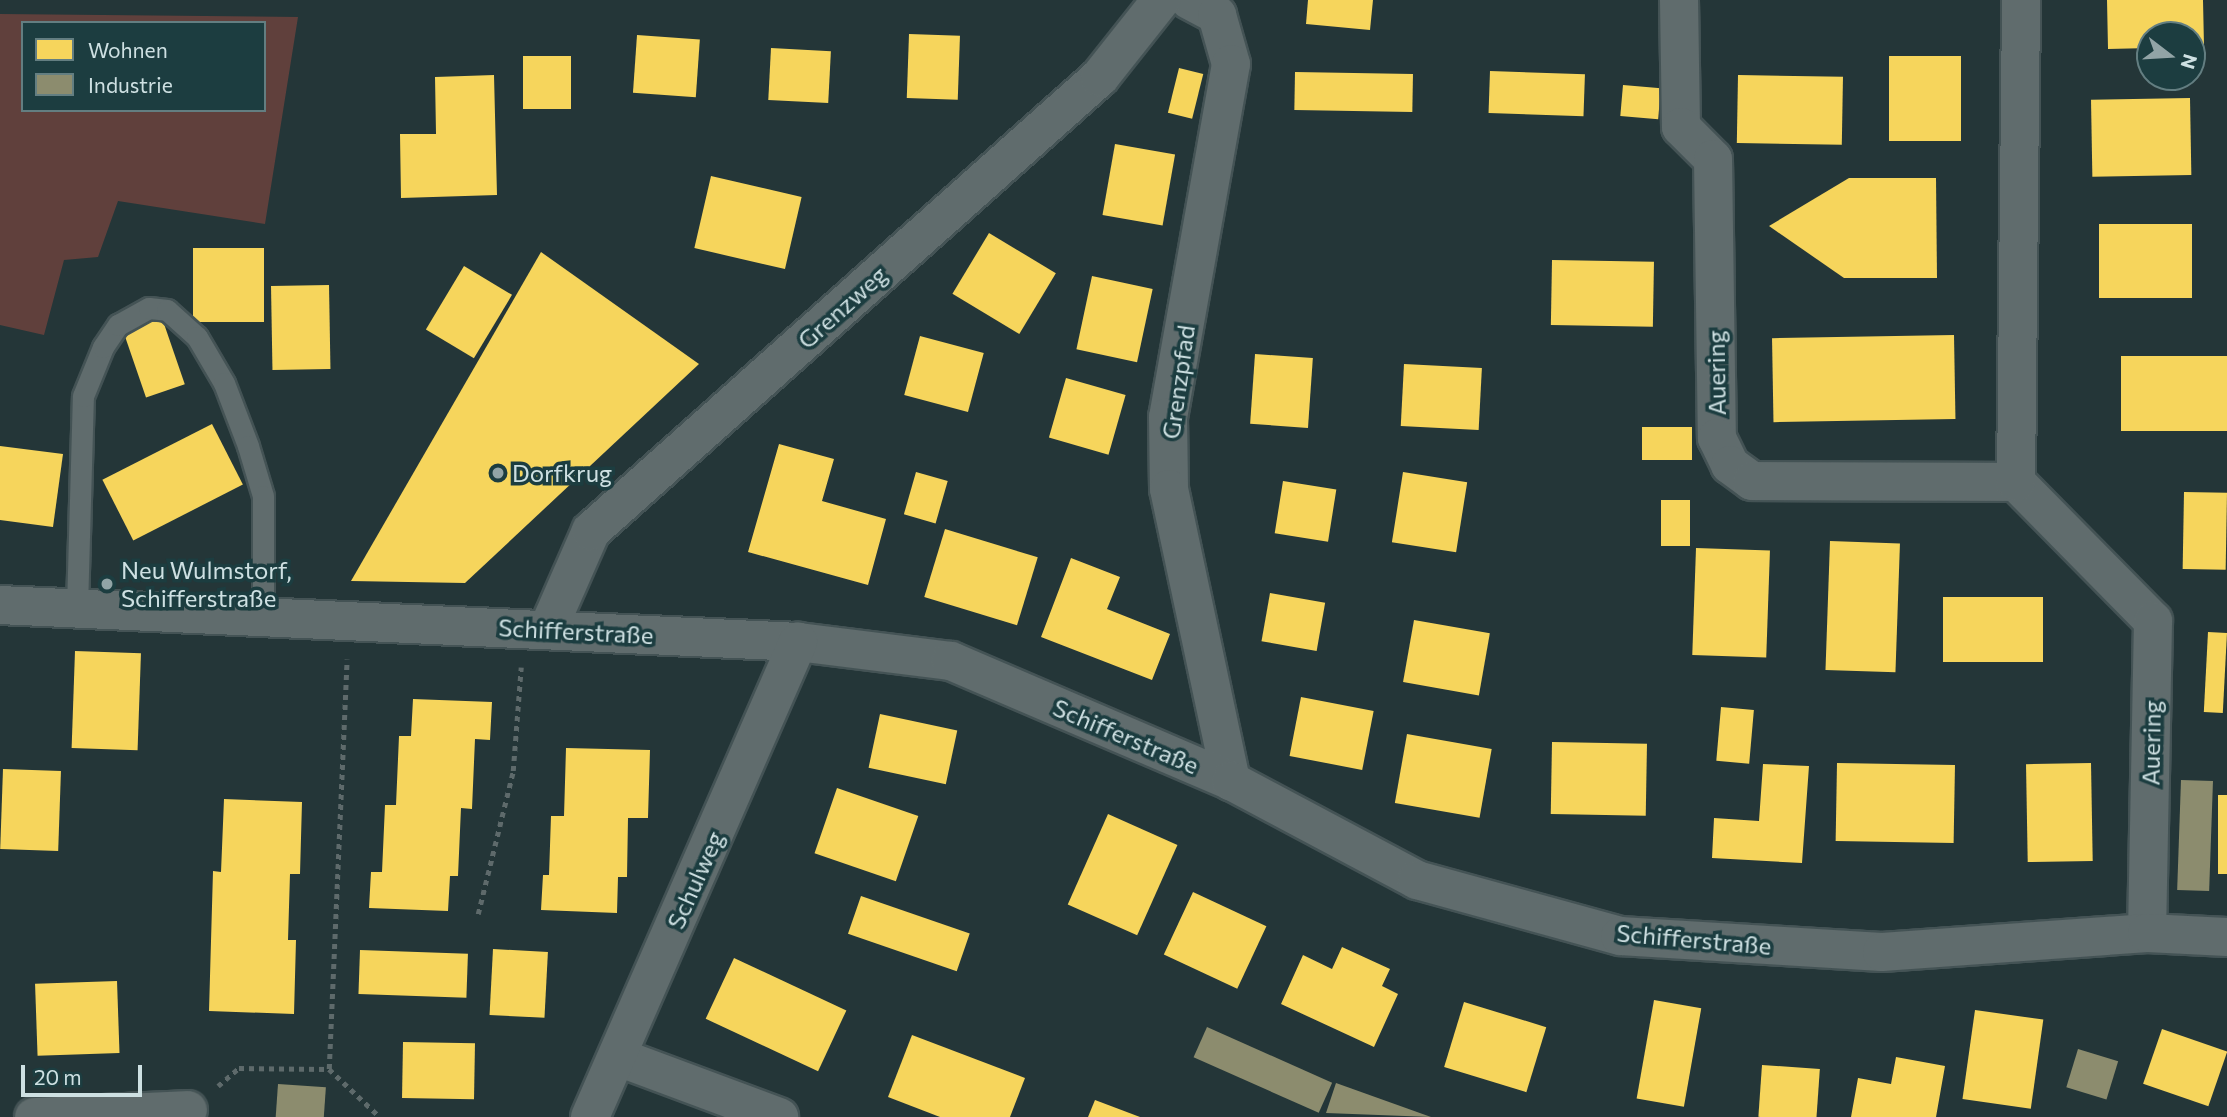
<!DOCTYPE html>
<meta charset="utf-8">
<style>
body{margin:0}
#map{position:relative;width:2227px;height:1117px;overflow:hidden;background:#243638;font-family:Commissioner,sans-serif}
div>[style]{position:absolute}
.green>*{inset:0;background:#60403c}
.homes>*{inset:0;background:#f6d55c;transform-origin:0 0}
.industry>*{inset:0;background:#8c8c6e;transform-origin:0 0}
.path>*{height:4.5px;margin-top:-2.25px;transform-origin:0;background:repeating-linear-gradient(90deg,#5e6a6b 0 5px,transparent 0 10px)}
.roads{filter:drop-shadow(2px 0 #445355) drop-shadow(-2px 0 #445355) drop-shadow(0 2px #445355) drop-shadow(0 -2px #445355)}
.lane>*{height:21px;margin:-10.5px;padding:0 10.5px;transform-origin:10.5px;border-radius:10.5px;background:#606c6d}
.street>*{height:38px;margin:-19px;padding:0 19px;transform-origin:19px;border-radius:19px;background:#606c6d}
.dots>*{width:19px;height:19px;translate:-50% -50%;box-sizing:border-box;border:4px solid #1c3d40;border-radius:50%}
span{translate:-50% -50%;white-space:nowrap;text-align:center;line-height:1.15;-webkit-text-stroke:7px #1c3d40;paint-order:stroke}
.street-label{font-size:24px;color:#cee0e2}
.poi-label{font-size:24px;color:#cee0e2}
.left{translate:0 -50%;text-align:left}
.legend{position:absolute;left:21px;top:21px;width:245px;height:91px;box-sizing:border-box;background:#1c3d40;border:2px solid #637e81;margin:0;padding:9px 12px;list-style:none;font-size:21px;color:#cee0e2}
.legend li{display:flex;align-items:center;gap:14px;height:35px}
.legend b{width:35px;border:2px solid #637e81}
.north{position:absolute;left:2136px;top:21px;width:70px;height:70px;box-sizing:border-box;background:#1c3d40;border:2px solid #637e81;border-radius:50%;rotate:107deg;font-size:19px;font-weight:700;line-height:28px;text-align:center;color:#cee0e2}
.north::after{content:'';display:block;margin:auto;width:24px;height:32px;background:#92a4a6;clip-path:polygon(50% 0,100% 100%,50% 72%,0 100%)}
.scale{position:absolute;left:21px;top:1065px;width:121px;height:32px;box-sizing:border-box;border:4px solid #cee0e2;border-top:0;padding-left:9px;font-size:21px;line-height:24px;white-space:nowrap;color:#cee0e2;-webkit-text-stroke:5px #1c3d40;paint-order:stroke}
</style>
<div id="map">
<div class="green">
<i style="clip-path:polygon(evenodd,0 14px,298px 17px,265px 224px,118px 201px,98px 257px,64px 260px,44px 335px,0 325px,0 14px,23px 23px,264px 23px,264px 110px,23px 110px,23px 23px)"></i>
</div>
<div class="homes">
<i style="clip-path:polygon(1308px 0,1373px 0,1370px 30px,1306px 24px)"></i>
<i style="clip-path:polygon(2107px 0,2203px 0,2204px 46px,2192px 46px,2192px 35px,2150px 35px,2150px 48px,2108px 49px)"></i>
<i style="left:909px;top:34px;width:51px;height:64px;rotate:2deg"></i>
<i style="left:637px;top:35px;width:63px;height:58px;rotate:4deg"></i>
<i style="left:771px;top:48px;width:60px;height:52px;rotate:3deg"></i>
<i style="left:523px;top:56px;width:48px;height:53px"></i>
<i style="left:1889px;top:56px;width:72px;height:85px"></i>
<i style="left:1179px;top:68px;width:25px;height:46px;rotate:14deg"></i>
<i style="left:1490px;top:71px;width:95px;height:42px;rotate:2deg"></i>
<i style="left:1295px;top:72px;width:118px;height:38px;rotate:1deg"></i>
<i style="clip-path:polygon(494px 75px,497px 195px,401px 198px,400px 134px,436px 134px,435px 77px)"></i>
<i style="left:1738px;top:75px;width:105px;height:68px;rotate:1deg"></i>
<i style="left:1623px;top:85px;width:38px;height:31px;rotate:5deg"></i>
<i style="left:2190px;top:98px;width:77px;height:99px;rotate:89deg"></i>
<i style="left:1115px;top:144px;width:61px;height:72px;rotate:10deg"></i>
<i style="left:711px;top:176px;width:93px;height:74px;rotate:13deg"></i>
<i style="clip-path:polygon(1849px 178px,1936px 178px,1937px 278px,1844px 278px,1769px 226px)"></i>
<i style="left:2099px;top:224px;width:93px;height:74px"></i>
<i style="left:989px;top:233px;width:78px;height:71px;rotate:31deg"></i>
<i style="left:264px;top:248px;width:74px;height:71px;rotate:90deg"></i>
<i style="clip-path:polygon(541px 252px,699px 364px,465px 583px,351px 581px)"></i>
<i style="left:1552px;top:260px;width:102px;height:65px;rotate:1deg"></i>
<i style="left:464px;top:266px;width:56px;height:74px;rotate:31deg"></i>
<i style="left:1092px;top:276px;width:62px;height:75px;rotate:12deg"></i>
<i style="left:329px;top:285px;width:84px;height:58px;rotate:89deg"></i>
<i style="left:162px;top:318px;width:70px;height:41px;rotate:71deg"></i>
<i style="left:1954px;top:335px;width:84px;height:182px;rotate:89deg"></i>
<i style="left:920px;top:336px;width:66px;height:61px;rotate:15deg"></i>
<i style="left:1255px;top:354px;width:58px;height:70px;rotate:4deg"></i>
<i style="left:2121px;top:356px;width:106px;height:75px"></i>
<i style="left:1404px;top:364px;width:78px;height:62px;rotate:3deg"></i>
<i style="left:1066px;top:378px;width:62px;height:62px;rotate:16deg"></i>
<i style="left:212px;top:424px;width:68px;height:123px;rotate:63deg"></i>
<i style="left:1642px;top:427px;width:50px;height:33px"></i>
<i style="clip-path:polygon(779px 444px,834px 459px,822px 501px,886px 519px,868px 585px,748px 552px)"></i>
<i style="clip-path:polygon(0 446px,63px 454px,53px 527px,0 520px)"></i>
<i style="left:916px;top:472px;width:33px;height:44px;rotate:16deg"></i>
<i style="left:1403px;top:472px;width:65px;height:71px;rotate:9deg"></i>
<i style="left:1283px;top:481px;width:54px;height:53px;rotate:9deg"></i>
<i style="left:2184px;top:492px;width:43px;height:77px;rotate:1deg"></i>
<i style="left:1661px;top:500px;width:29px;height:46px"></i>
<i style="left:945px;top:529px;width:97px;height:71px;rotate:17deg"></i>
<i style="left:1830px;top:541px;width:70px;height:129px;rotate:2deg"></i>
<i style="left:1696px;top:548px;width:74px;height:107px;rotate:2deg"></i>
<i style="clip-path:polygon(1071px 558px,1120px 577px,1107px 609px,1170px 634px,1152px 680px,1041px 637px)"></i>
<i style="left:1270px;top:593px;width:56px;height:49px;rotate:10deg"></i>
<i style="left:2043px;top:597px;width:65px;height:100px;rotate:90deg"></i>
<i style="left:1414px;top:620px;width:77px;height:63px;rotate:10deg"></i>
<i style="left:2208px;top:632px;width:19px;height:80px;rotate:3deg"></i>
<i style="left:75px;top:651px;width:66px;height:97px;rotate:2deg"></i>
<i style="left:1301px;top:697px;width:74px;height:60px;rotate:11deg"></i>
<i style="clip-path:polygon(413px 699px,492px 702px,490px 740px,475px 739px,472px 809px,461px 808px,458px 876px,450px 876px,448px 911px,369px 908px,371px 872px,382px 872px,385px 805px,396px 805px,399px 736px,411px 736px)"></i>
<i style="left:1721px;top:707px;width:33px;height:54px;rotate:5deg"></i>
<i style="left:880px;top:714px;width:79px;height:55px;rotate:12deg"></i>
<i style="left:1407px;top:734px;width:86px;height:70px;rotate:10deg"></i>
<i style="left:1552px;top:742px;width:95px;height:72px;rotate:1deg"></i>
<i style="clip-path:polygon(566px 748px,650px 750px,648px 818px,628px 818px,627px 877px,618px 877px,617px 913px,541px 910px,543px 875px,549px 875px,551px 816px,564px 816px)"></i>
<i style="left:1837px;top:763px;width:118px;height:78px;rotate:1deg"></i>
<i style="left:2091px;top:763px;width:98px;height:65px;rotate:89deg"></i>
<i style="clip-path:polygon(1763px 764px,1809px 766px,1802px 863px,1712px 858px,1714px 818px,1759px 821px)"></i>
<i style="left:3px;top:769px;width:58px;height:80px;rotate:2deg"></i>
<i style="left:837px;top:788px;width:86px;height:69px;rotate:19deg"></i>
<i style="left:2227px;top:795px;width:79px;height:9px;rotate:90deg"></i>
<i style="clip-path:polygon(224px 799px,302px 802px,300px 874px,290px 874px,288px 940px,296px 940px,294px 1014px,209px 1011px,213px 871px,221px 872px)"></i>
<i style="left:1108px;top:814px;width:76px;height:99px;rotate:24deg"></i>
<i style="left:1193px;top:892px;width:81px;height:69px;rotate:25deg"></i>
<i style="left:861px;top:896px;width:115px;height:40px;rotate:19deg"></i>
<i style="clip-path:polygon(1342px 947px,1390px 969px,1382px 986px,1398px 994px,1374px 1047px,1281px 1004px,1303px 955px,1332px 969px)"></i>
<i style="left:493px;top:949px;width:55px;height:66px;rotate:3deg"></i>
<i style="left:360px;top:950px;width:108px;height:44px;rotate:2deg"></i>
<i style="left:734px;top:958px;width:124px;height:67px;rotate:25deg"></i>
<i style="left:117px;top:981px;width:72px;height:82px;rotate:88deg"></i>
<i style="left:1654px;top:1000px;width:48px;height:100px;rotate:10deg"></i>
<i style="left:1464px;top:1002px;width:86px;height:68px;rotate:17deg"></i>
<i style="left:1975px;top:1010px;width:69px;height:90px;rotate:8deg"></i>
<i style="left:2162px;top:1029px;width:69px;height:58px;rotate:19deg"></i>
<i style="clip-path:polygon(912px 1035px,1025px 1078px,1010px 1117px,940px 1117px,888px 1097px)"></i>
<i style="left:403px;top:1042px;width:72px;height:56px;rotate:1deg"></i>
<i style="clip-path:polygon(1896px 1057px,1945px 1066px,1936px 1117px,1851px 1117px,1858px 1078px,1891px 1084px)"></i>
<i style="left:1762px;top:1065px;width:58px;height:52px;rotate:4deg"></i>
<i style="clip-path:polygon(1095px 1100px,1140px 1117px,1088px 1117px)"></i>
</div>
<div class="industry">
<i style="left:2181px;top:780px;width:32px;height:110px;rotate:2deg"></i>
<i style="left:1207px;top:1027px;width:137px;height:33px;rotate:24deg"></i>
<i style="left:2078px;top:1049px;width:42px;height:40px;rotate:17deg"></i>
<i style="clip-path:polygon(1336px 1083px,1431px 1117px,1326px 1113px)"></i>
<i style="left:278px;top:1084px;width:48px;height:33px;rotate:4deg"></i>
</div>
<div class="path">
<i style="left:478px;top:914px;width:147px;rotate:-76.2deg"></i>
<i style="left:513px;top:771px;width:104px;rotate:-85.6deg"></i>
<i style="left:329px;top:1069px;width:410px;rotate:-87.5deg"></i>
<i style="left:218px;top:1086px;width:28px;rotate:-41deg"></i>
<i style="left:239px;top:1068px;width:90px;rotate:0.6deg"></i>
<i style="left:329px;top:1069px;width:70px;rotate:43.3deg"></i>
</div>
<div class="roads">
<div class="lane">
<i style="left:77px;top:608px;width:212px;rotate:-88.4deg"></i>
<i style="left:83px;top:396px;width:53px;rotate:-67.8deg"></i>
<i style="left:103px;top:347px;width:27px;rotate:-56deg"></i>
<i style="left:118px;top:325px;width:35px;rotate:-29deg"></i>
<i style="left:149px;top:308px;width:18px;rotate:6deg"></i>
<i style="left:167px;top:310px;width:40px;rotate:42deg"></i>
<i style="left:197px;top:337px;width:53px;rotate:59.6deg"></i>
<i style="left:224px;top:383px;width:67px;rotate:69.1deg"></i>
<i style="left:248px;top:446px;width:52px;rotate:73.3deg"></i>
<i style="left:263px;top:496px;width:121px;rotate:90deg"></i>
</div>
<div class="street">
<i style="left:1189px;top:0;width:32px;rotate:28deg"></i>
<i style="left:1217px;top:15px;width:51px;rotate:74.1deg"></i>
<i style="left:1231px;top:64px;width:359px;rotate:100.1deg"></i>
<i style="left:1168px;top:417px;width:72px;rotate:89.2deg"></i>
<i style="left:1169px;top:489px;width:299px;rotate:78deg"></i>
<i style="left:1679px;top:0;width:127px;rotate:89.1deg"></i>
<i style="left:1681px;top:127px;width:45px;rotate:45deg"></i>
<i style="left:1713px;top:159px;width:279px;rotate:89.2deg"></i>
<i style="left:1717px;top:438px;width:30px;rotate:64deg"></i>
<i style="left:1730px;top:465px;width:27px;rotate:36deg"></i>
<i style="left:1752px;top:481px;width:264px;rotate:0.2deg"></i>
<i style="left:2016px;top:482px;width:195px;rotate:45.4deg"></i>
<i style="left:2153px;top:621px;width:312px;rotate:91.1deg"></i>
<i style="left:2016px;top:482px;width:482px;rotate:-89.4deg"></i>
<i style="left:0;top:605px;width:799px;rotate:2.65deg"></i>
<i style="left:798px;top:642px;width:154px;rotate:7.1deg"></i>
<i style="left:951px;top:661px;width:305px;rotate:23.2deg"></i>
<i style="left:1231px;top:781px;width:211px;rotate:28deg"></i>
<i style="left:1417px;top:880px;width:211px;rotate:15.4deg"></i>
<i style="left:1620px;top:936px;width:262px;rotate:3.5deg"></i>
<i style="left:1882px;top:952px;width:266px;rotate:-4.1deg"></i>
<i style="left:2147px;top:933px;width:80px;rotate:2.9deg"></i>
<i style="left:548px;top:629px;width:107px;rotate:-66.3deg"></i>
<i style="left:591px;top:531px;width:682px;rotate:-41.73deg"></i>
<i style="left:1100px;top:77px;width:98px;rotate:-51.6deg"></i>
<i style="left:618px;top:1057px;width:172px;rotate:20.4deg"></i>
<i style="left:34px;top:1117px;width:154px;rotate:-2.6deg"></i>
<i style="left:590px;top:1117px;width:519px;rotate:-66.35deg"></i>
</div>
</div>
<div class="dots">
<i style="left:498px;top:473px;background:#92a4a6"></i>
<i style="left:107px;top:584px;background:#92a4a6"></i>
</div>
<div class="street-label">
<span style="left:842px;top:307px;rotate:-42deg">Grenzweg</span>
<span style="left:1716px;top:373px;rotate:-91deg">Auering</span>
<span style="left:1178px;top:382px;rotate:-82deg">Grenzpfad</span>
<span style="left:576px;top:631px;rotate:3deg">Schifferstraße</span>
<span style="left:1126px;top:736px;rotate:23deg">Schifferstraße</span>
<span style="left:2151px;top:743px;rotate:-89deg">Auering</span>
<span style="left:695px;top:880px;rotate:-66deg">Schulweg</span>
<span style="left:1694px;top:939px;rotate:5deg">Schifferstraße</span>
</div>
<div class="poi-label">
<span class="left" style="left:512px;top:473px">Dorfkrug</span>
<span class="left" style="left:121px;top:584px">Neu Wulmstorf,<br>Schifferstraße</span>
</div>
<ul class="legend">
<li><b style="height:19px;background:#f6d55c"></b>Wohnen</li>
<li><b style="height:19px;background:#8c8c6e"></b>Industrie</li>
</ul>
<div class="north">N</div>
<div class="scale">20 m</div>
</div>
